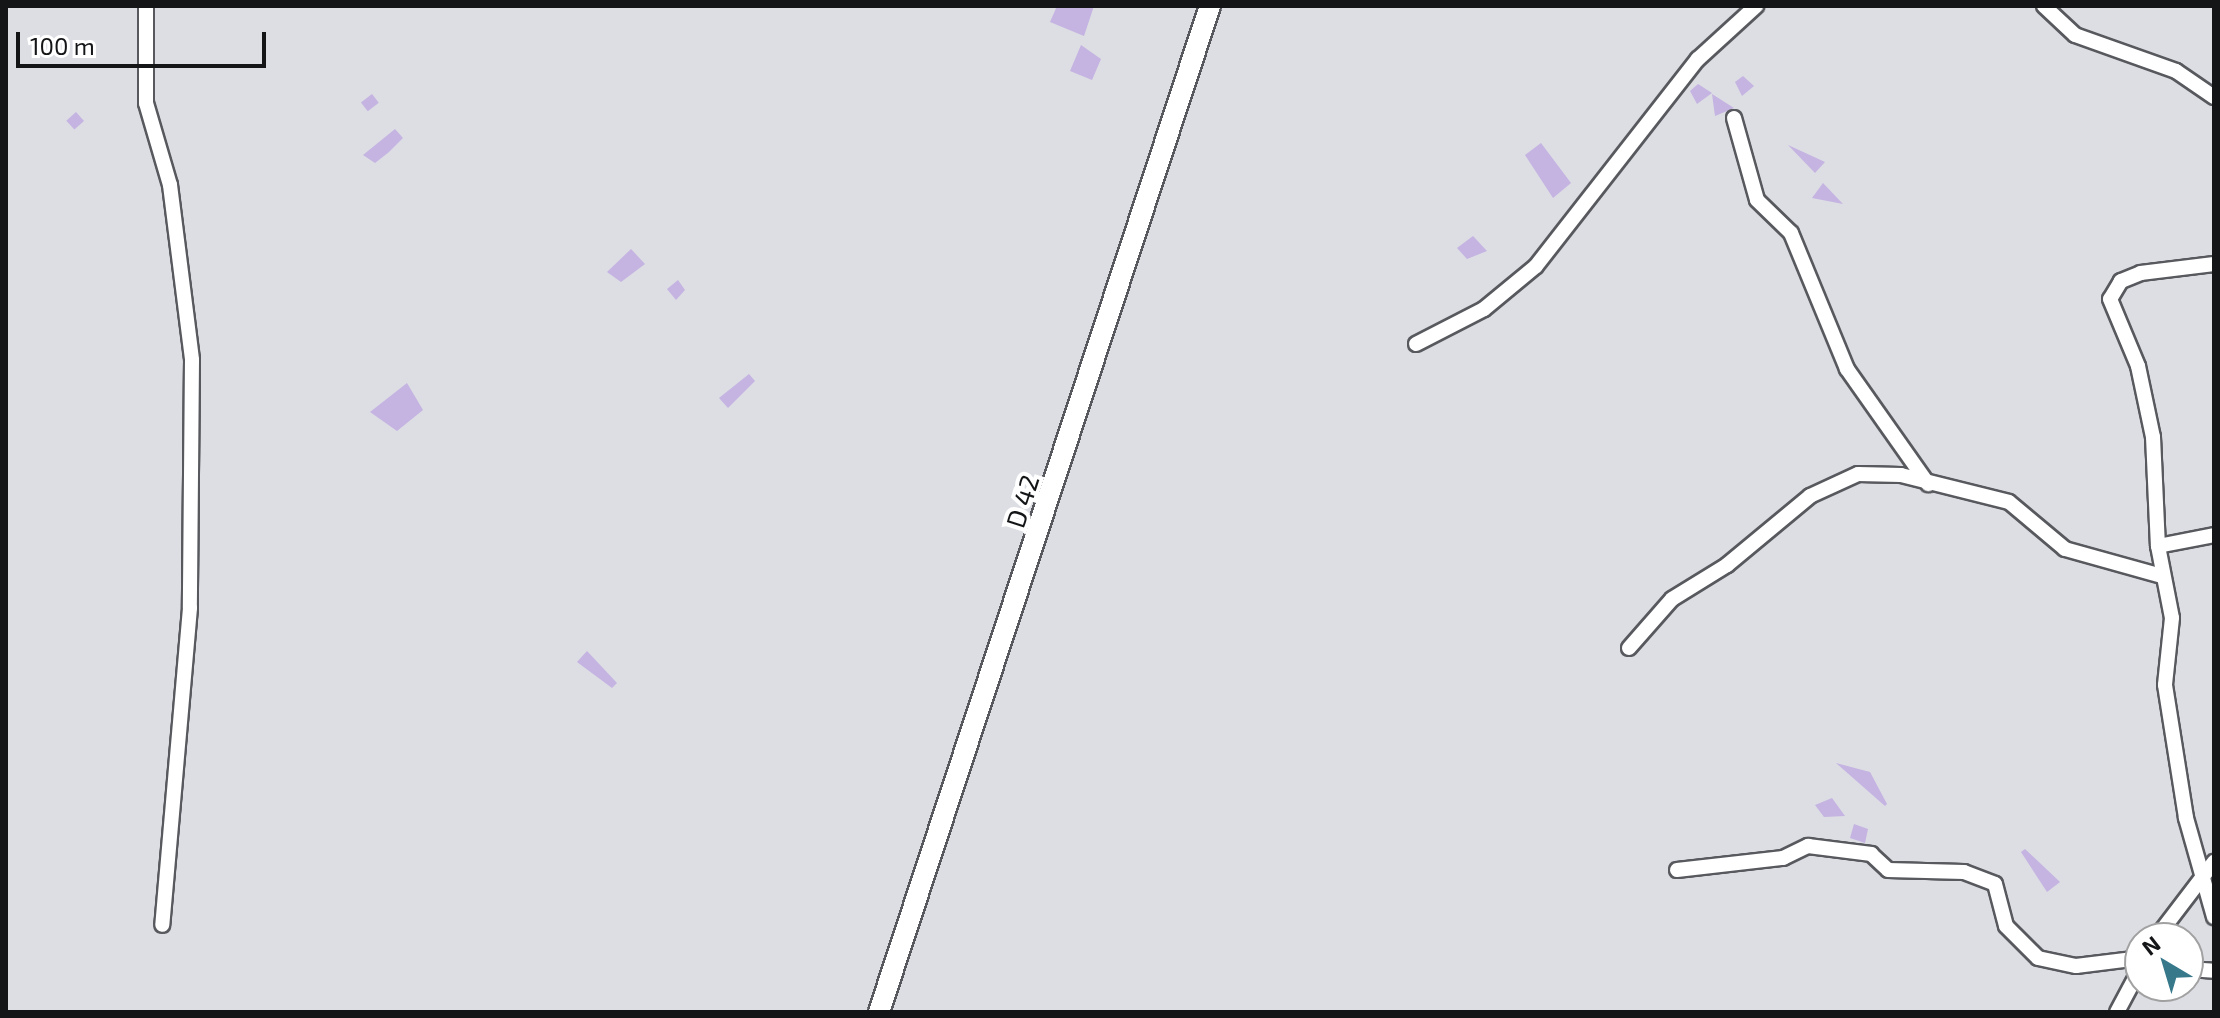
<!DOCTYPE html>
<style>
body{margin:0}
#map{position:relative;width:2220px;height:1018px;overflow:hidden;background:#dcdee4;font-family:"Exo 2",sans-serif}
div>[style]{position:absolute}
.building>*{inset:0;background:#c5b3e1;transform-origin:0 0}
.roads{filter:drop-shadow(2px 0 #57595e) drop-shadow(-2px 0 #57595e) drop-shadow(0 2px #57595e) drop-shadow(0 -2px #57595e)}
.street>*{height:14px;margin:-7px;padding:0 7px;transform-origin:7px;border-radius:7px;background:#fff}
.secondary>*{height:20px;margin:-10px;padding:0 10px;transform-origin:10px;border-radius:10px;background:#fff}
span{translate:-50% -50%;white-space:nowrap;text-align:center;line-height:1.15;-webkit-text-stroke:8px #fff;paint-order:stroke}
.street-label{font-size:26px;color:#141517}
.frame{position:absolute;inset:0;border:8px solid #141517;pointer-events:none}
.north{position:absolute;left:2124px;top:922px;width:80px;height:80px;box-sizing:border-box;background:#fff;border:2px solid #a1a1a2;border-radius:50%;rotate:322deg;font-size:22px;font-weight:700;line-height:32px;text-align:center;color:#141517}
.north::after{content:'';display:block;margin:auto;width:28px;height:36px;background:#37798b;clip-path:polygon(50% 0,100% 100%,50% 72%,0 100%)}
.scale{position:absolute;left:16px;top:32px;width:250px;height:36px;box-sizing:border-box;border:4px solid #141517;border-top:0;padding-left:10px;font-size:24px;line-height:28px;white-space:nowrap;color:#141517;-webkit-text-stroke:6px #fff;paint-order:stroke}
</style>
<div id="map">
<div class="building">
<i style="clip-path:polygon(1057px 6px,1094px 6px,1084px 36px,1050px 22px)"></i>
<i style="clip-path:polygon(1081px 45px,1101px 59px,1092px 80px,1070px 71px)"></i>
<i style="clip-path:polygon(1743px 76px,1754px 86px,1742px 96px,1735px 82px)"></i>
<i style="clip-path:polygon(1698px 84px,1712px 93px,1697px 104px,1690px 91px)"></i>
<i style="left:372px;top:94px;width:11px;height:14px;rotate:52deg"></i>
<i style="clip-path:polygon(1712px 94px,1734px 108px,1715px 116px)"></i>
<i style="left:76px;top:112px;width:12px;height:13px;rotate:48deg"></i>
<i style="clip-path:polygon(395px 129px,403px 138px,389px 152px,375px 163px,363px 155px)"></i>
<i style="clip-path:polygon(1541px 143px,1571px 183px,1553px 198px,1525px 155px)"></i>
<i style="clip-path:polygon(1788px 145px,1825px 162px,1815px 173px)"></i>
<i style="clip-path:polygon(1823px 183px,1843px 204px,1812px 198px)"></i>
<i style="clip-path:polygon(1473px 236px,1487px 251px,1467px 259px,1457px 248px)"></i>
<i style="clip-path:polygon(631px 249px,645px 264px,621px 282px,607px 272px)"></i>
<i style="clip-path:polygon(678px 280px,685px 290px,676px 300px,667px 289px)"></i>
<i style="clip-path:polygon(749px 374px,755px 381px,728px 408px,719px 398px)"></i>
<i style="clip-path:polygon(407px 383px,423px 410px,397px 431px,370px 412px)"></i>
<i style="clip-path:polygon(587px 651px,617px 683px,612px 688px,577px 662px)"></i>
<i style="clip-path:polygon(1836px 763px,1870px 772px,1887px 804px,1885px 806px)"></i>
<i style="clip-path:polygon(1832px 798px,1845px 816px,1824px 817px,1815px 805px)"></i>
<i style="clip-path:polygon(1854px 824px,1868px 829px,1865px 843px,1850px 838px)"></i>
<i style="clip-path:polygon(2025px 849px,2060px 882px,2047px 892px,2021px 852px)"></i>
</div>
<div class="roads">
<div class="street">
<i style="left:146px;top:6px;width:97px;rotate:90deg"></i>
<i style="left:146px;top:103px;width:85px;rotate:73.7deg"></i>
<i style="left:170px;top:185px;width:176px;rotate:82.8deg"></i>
<i style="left:192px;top:360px;width:248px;rotate:90.5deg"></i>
<i style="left:190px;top:608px;width:318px;rotate:95deg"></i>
<i style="left:2044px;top:6px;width:42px;rotate:43.1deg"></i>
<i style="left:2075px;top:35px;width:107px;rotate:19.6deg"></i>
<i style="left:2176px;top:71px;width:46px;rotate:34.4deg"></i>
<i style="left:1734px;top:118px;width:85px;rotate:74.3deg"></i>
<i style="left:1757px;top:200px;width:47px;rotate:44.1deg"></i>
<i style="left:1791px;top:233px;width:147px;rotate:67.6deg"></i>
<i style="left:1847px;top:369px;width:141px;rotate:54.8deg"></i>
<i style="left:2214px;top:264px;width:74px;rotate:173deg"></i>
<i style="left:2141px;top:273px;width:22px;rotate:158deg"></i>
<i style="left:2121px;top:281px;width:21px;rotate:121deg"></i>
<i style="left:2110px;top:299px;width:73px;rotate:67.3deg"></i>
<i style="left:2138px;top:366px;width:73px;rotate:78.1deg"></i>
<i style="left:2153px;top:437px;width:109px;rotate:87.4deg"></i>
<i style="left:2158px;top:546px;width:73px;rotate:79deg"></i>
<i style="left:2172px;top:618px;width:67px;rotate:96deg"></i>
<i style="left:2165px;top:685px;width:135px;rotate:81deg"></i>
<i style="left:2186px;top:818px;width:103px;rotate:74.2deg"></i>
<i style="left:1416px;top:344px;width:76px;rotate:-27.2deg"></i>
<i style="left:1484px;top:309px;width:67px;rotate:-39.6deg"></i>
<i style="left:1536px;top:266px;width:263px;rotate:-52deg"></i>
<i style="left:1698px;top:59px;width:79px;rotate:-42.4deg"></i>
<i style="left:2158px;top:546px;width:57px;rotate:-11.1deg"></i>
<i style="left:1629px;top:648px;width:65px;rotate:-48.7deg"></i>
<i style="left:1672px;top:599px;width:65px;rotate:-31.7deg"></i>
<i style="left:1727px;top:565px;width:108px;rotate:-39.7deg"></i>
<i style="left:1810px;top:496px;width:53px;rotate:-24.6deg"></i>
<i style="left:1858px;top:474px;width:43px;rotate:1.3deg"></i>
<i style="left:1901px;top:475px;width:111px;rotate:14deg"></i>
<i style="left:2009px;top:502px;width:73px;rotate:40deg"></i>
<i style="left:2065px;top:549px;width:101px;rotate:15.6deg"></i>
<i style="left:1677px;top:870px;width:107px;rotate:-6.5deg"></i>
<i style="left:1783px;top:858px;width:28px;rotate:-26deg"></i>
<i style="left:1808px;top:846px;width:64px;rotate:7.2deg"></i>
<i style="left:1871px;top:854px;width:23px;rotate:43deg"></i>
<i style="left:1888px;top:870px;width:76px;rotate:1.5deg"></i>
<i style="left:1964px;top:872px;width:33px;rotate:21deg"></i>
<i style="left:1995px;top:884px;width:43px;rotate:75.3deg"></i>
<i style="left:2006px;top:926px;width:45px;rotate:45deg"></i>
<i style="left:2038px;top:958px;width:39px;rotate:12deg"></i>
<i style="left:2076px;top:966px;width:64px;rotate:-7.1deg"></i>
<i style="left:2156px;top:938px;width:96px;rotate:-52.7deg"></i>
<i style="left:2188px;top:969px;width:26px;rotate:4deg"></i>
<i style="left:2117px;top:1012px;width:49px;rotate:-61.9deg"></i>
</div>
<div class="secondary">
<i style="left:879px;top:1012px;width:1059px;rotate:-71.79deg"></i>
</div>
</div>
<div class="street-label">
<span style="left:1022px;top:501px;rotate:-72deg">D 42</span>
</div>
<div class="frame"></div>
<div class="north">N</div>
<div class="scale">100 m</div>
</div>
